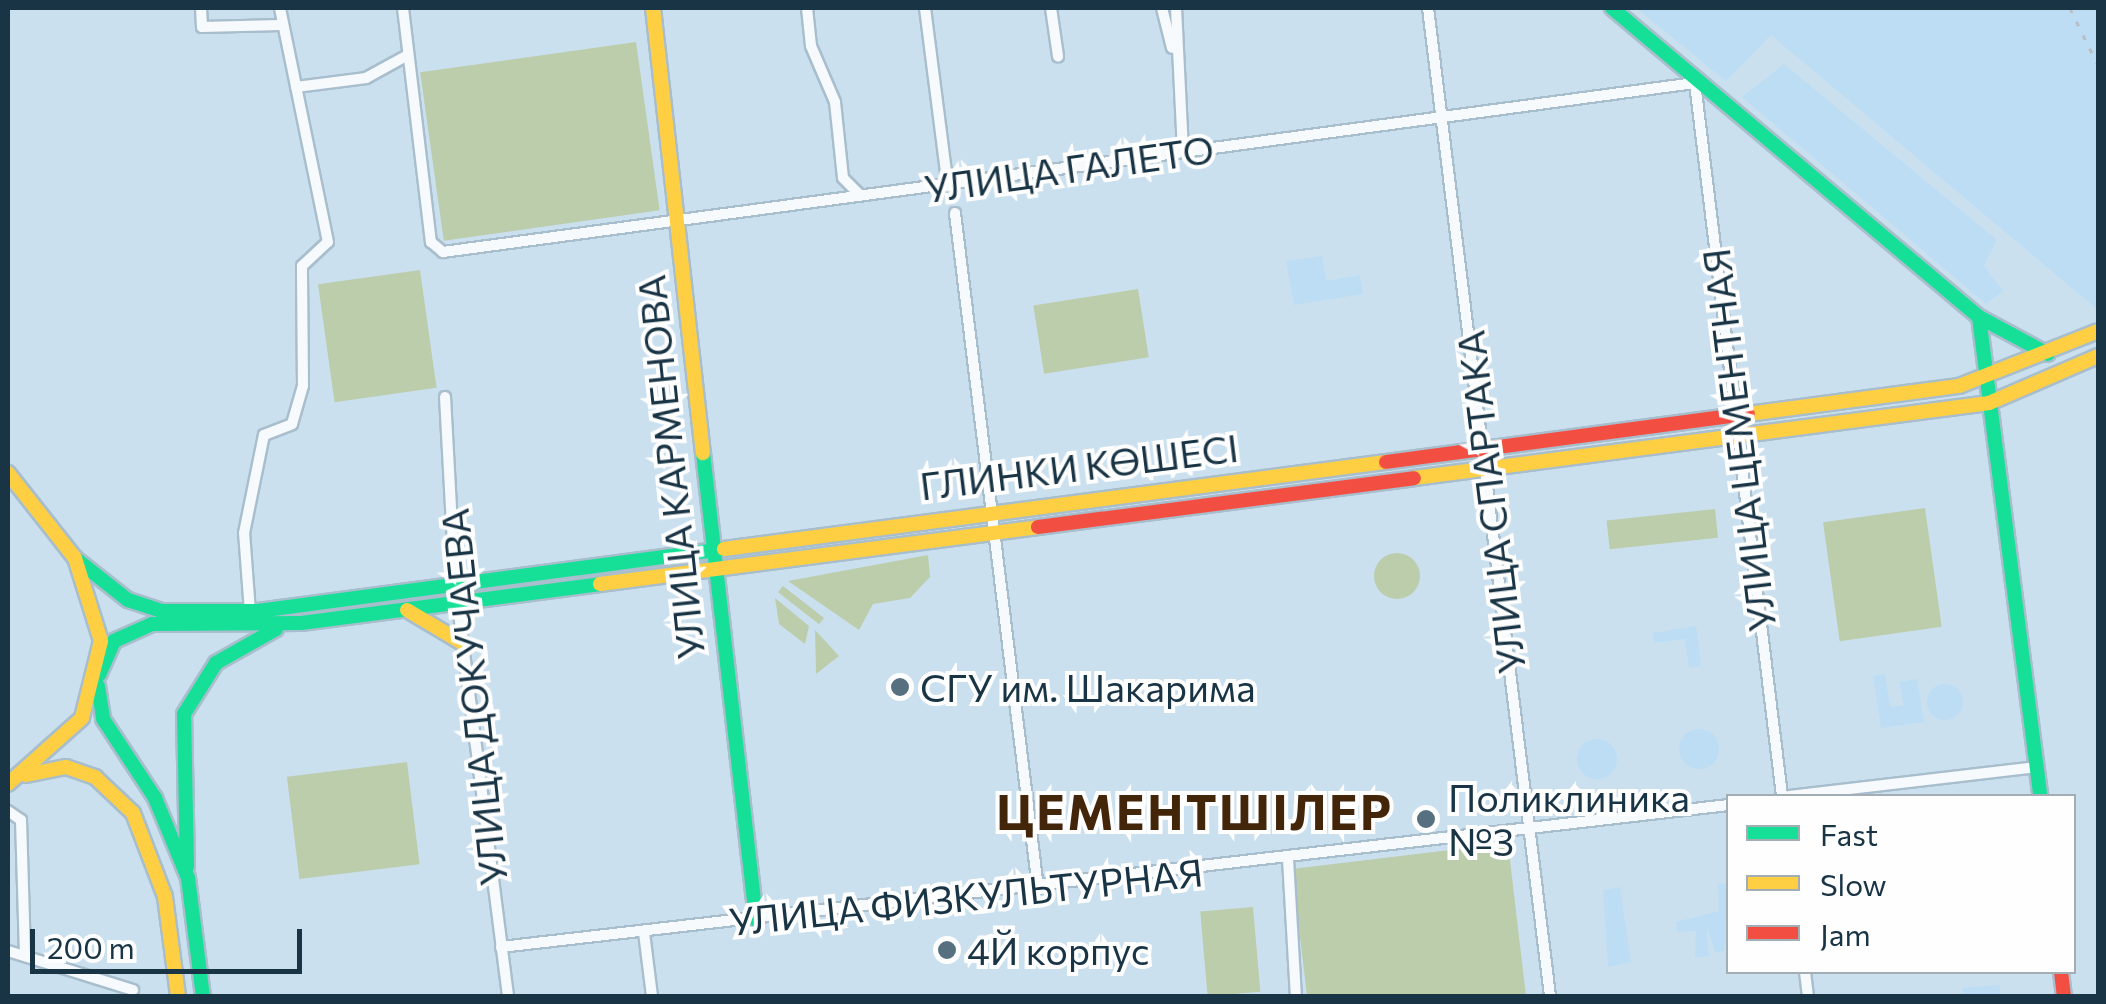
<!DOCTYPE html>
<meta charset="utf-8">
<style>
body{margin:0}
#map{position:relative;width:2106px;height:1004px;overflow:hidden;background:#cbe0ef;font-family:Commissioner,sans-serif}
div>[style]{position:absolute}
.built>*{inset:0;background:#bcddf4}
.round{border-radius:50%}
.green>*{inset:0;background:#bccdac;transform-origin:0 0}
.roads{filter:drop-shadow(2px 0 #a8becd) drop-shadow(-2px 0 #a8becd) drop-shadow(0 2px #a8becd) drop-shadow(0 -2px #a8becd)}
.street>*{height:10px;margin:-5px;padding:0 5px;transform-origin:5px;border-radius:5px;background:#f7fafd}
.fast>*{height:14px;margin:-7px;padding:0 7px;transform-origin:7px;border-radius:7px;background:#16e098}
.slow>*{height:14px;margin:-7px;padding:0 7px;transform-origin:7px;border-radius:7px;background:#ffcf43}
.jam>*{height:14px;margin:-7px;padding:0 7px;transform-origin:7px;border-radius:7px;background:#f24e42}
.rail>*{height:2.5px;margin-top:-1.25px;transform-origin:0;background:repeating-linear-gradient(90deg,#b8bfc4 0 5px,transparent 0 15px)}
.dots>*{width:28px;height:28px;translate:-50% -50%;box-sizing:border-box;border:5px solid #fefefe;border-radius:50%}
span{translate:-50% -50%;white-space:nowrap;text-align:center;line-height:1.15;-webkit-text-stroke:8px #fefefe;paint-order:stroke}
.street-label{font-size:38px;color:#193445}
.poi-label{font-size:38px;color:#193445}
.left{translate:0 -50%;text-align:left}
.district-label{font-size:48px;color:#43250a;font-weight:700;letter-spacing:2.5px}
.frame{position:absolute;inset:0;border:10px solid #193445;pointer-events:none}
.legend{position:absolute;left:1726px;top:794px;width:350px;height:180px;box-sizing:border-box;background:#fefefe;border:2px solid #a2adb4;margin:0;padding:12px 18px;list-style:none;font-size:30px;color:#193445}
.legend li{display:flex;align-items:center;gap:20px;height:50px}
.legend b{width:50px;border:2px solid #a2adb4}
.scale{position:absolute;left:30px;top:929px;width:272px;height:45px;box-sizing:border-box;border:5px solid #193445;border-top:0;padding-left:12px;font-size:30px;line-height:35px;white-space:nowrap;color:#193445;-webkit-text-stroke:8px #fefefe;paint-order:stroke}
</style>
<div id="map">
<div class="built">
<i style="clip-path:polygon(1636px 8px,2098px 8px,2098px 310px,1771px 35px,1726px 81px)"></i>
<i style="clip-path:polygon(1784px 64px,1997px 240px,1984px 266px,2003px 291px,1986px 304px,1742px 97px)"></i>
<i style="clip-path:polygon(1322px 256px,1326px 281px,1360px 275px,1363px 294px,1294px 305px,1286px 261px)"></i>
<i style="clip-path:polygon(1696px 626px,1701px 666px,1689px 668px,1685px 639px,1654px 643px,1653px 633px)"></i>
<i style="clip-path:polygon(1885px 674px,1890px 707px,1904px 705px,1899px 682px,1917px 679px,1924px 722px,1881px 728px,1873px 676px)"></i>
<i class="round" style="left:1927px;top:684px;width:36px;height:36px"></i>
<i class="round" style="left:1679px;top:729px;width:40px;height:40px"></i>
<i class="round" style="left:1577px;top:739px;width:40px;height:40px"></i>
<i style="clip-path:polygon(1727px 883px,1725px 951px,1715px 952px,1706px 925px,1709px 956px,1695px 958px,1696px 931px,1677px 932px,1676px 922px,1719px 911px,1718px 884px)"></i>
<i style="clip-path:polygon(1620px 887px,1631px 962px,1608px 967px,1603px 890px)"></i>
<i style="clip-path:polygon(2000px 985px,2001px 996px,1963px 996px,1962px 988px)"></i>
</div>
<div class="green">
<i style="left:636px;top:42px;width:170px;height:218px;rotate:82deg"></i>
<i style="left:420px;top:270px;width:119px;height:103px;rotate:82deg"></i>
<i style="left:1138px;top:289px;width:69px;height:106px;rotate:81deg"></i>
<i style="left:1925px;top:508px;width:120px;height:103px;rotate:82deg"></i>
<i style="left:1715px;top:509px;width:29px;height:109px;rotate:84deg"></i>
<i class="round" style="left:1374px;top:553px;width:46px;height:46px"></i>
<i style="clip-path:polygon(928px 555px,930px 577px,910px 598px,873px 604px,859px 630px,788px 581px)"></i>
<i style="left:783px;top:586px;width:52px;height:8px;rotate:38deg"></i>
<i style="clip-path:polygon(775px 598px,809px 626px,805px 644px,779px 624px)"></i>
<i style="clip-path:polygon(815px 630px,839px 656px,816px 674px)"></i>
<i style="left:407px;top:762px;width:103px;height:121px;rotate:83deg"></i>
<i style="clip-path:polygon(1508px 843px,1526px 996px,1307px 996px,1292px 869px)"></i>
<i style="left:1253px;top:907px;width:85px;height:53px;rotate:85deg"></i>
</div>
<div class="roads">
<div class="street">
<i style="left:201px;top:8px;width:19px;rotate:87deg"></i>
<i style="left:202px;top:27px;width:78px;rotate:-1.5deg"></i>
<i style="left:403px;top:8px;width:236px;rotate:83.2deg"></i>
<i style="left:431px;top:242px;width:16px;rotate:40deg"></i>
<i style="left:443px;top:252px;width:1263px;rotate:-7.69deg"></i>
<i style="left:1695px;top:83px;width:718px;rotate:83.04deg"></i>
<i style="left:807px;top:8px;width:38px;rotate:84deg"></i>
<i style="left:811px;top:46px;width:61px;rotate:66.8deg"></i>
<i style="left:835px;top:102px;width:76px;rotate:84deg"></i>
<i style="left:843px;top:178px;width:24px;rotate:45deg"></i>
<i style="left:925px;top:8px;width:180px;rotate:82.7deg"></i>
<i style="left:1051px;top:8px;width:49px;rotate:81.7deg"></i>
<i style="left:1162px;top:8px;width:41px;rotate:76deg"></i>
<i style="left:1176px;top:8px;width:144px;rotate:87.2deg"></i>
<i style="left:1428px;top:8px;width:996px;rotate:82.96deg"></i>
<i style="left:296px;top:87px;width:71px;rotate:-7.3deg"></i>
<i style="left:366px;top:78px;width:48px;rotate:-28.7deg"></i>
<i style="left:955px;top:213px;width:680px;rotate:82.99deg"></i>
<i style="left:445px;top:397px;width:185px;rotate:86.9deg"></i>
<i style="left:455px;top:582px;width:417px;rotate:82.7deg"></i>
<i style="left:250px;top:612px;width:79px;rotate:-94.3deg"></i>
<i style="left:244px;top:533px;width:100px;rotate:-78.5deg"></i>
<i style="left:264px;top:435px;width:30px;rotate:-21deg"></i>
<i style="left:292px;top:424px;width:40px;rotate:-74deg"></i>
<i style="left:303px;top:386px;width:120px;rotate:-90.5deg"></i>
<i style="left:302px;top:266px;width:35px;rotate:-43deg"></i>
<i style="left:328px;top:242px;width:239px;rotate:-101.6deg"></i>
<i style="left:1790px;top:796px;width:248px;rotate:-6.7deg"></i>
<i style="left:8px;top:811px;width:16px;rotate:35deg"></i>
<i style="left:21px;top:820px;width:136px;rotate:88.3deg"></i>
<i style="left:1288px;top:859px;width:137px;rotate:86.7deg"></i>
<i style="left:644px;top:932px;width:64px;rotate:82.9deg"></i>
<i style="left:501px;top:947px;width:1235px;rotate:-6.6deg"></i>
<i style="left:8px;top:951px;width:131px;rotate:17.3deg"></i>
<i style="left:1805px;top:972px;width:24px;rotate:83deg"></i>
</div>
<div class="fast">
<i style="left:1612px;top:8px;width:480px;rotate:40.1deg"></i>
<i style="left:1979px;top:317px;width:78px;rotate:28.2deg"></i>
<i style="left:1979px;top:317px;width:483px;rotate:82.7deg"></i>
<i style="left:703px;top:453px;width:470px;rotate:83.5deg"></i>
<i style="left:76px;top:559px;width:66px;rotate:38.3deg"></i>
<i style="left:128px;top:600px;width:36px;rotate:18deg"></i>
<i style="left:162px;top:611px;width:96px"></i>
<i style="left:258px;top:611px;width:470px;rotate:-7.6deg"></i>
<i style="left:99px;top:675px;width:37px;rotate:-66deg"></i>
<i style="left:114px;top:641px;width:42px;rotate:-24.1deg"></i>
<i style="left:152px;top:624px;width:149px;rotate:-0.4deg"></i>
<i style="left:301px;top:623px;width:302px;rotate:-7.4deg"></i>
<i style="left:98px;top:686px;width:33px;rotate:81deg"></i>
<i style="left:103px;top:719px;width:95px;rotate:56.6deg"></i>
<i style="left:155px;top:798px;width:87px;rotate:67.6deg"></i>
<i style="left:188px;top:878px;width:119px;rotate:82.8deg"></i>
<i style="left:187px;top:867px;width:153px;rotate:-91.1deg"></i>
<i style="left:184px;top:714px;width:60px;rotate:-57.9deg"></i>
<i style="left:216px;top:663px;width:69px;rotate:-29.5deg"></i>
</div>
<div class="slow">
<i style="left:653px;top:8px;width:448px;rotate:83.6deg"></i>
<i style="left:1748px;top:414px;width:213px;rotate:-7.6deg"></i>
<i style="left:1959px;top:386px;width:149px;rotate:-21.6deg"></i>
<i style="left:8px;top:473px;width:108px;rotate:51.8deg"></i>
<i style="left:75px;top:558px;width:87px;rotate:72.6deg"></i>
<i style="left:101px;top:641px;width:79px;rotate:103.9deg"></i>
<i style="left:82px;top:718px;width:99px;rotate:138.3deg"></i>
<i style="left:1414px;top:478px;width:580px;rotate:-7.43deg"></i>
<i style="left:1989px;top:403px;width:119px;rotate:-23.3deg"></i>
<i style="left:724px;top:549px;width:668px;rotate:-7.49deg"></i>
<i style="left:600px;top:584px;width:442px;rotate:-7.4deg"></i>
<i style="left:407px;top:610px;width:66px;rotate:30.8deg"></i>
<i style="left:26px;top:775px;width:41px;rotate:-11.3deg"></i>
<i style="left:66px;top:767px;width:31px;rotate:19deg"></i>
<i style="left:95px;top:777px;width:52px;rotate:43.5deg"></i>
<i style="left:133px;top:813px;width:90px;rotate:69.1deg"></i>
<i style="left:165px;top:897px;width:100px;rotate:82.5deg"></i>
</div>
<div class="jam">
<i style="left:1386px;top:462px;width:365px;rotate:-7.6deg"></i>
<i style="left:1038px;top:527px;width:379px;rotate:-7.4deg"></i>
<i style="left:2061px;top:972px;width:24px;rotate:83deg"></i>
</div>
</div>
<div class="rail">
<i style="left:2070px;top:8px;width:64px;rotate:63.8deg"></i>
</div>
<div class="dots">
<i style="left:900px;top:687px;background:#577080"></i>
<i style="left:1426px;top:819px;background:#577080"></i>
<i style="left:947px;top:950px;background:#577080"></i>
</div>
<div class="street-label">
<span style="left:1069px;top:168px;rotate:-8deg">УЛИЦА ГАЛЕТО</span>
<span style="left:1738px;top:440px;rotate:-97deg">УЛИЦА ЦЕМЕНТНАЯ</span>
<span style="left:1079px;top:466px;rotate:-7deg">ГЛИНКИ КӨШЕСІ</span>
<span style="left:670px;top:467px;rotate:-96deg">УЛИЦА КАРМЕНОВА</span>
<span style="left:1490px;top:502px;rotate:-97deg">УЛИЦА СПАРТАКА</span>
<span style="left:473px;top:697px;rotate:-96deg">УЛИЦА ДОКУЧАЕВА</span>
<span style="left:966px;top:896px;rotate:-6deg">УЛИЦА ФИЗКУЛЬТУРНАЯ</span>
</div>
<div class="poi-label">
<span class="left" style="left:920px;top:687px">СГУ им. Шакарима</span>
<span class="left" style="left:1448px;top:819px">Поликлиника<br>№3</span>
<span class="left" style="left:967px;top:950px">4Й корпус</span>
</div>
<div class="district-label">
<span style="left:1195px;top:811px">ЦЕМЕНТШІЛЕР</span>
</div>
<div class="frame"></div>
<ul class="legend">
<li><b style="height:12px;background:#16e098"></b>Fast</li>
<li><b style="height:12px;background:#ffcf43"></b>Slow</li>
<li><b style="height:12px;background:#f24e42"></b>Jam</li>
</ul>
<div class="scale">200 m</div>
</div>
